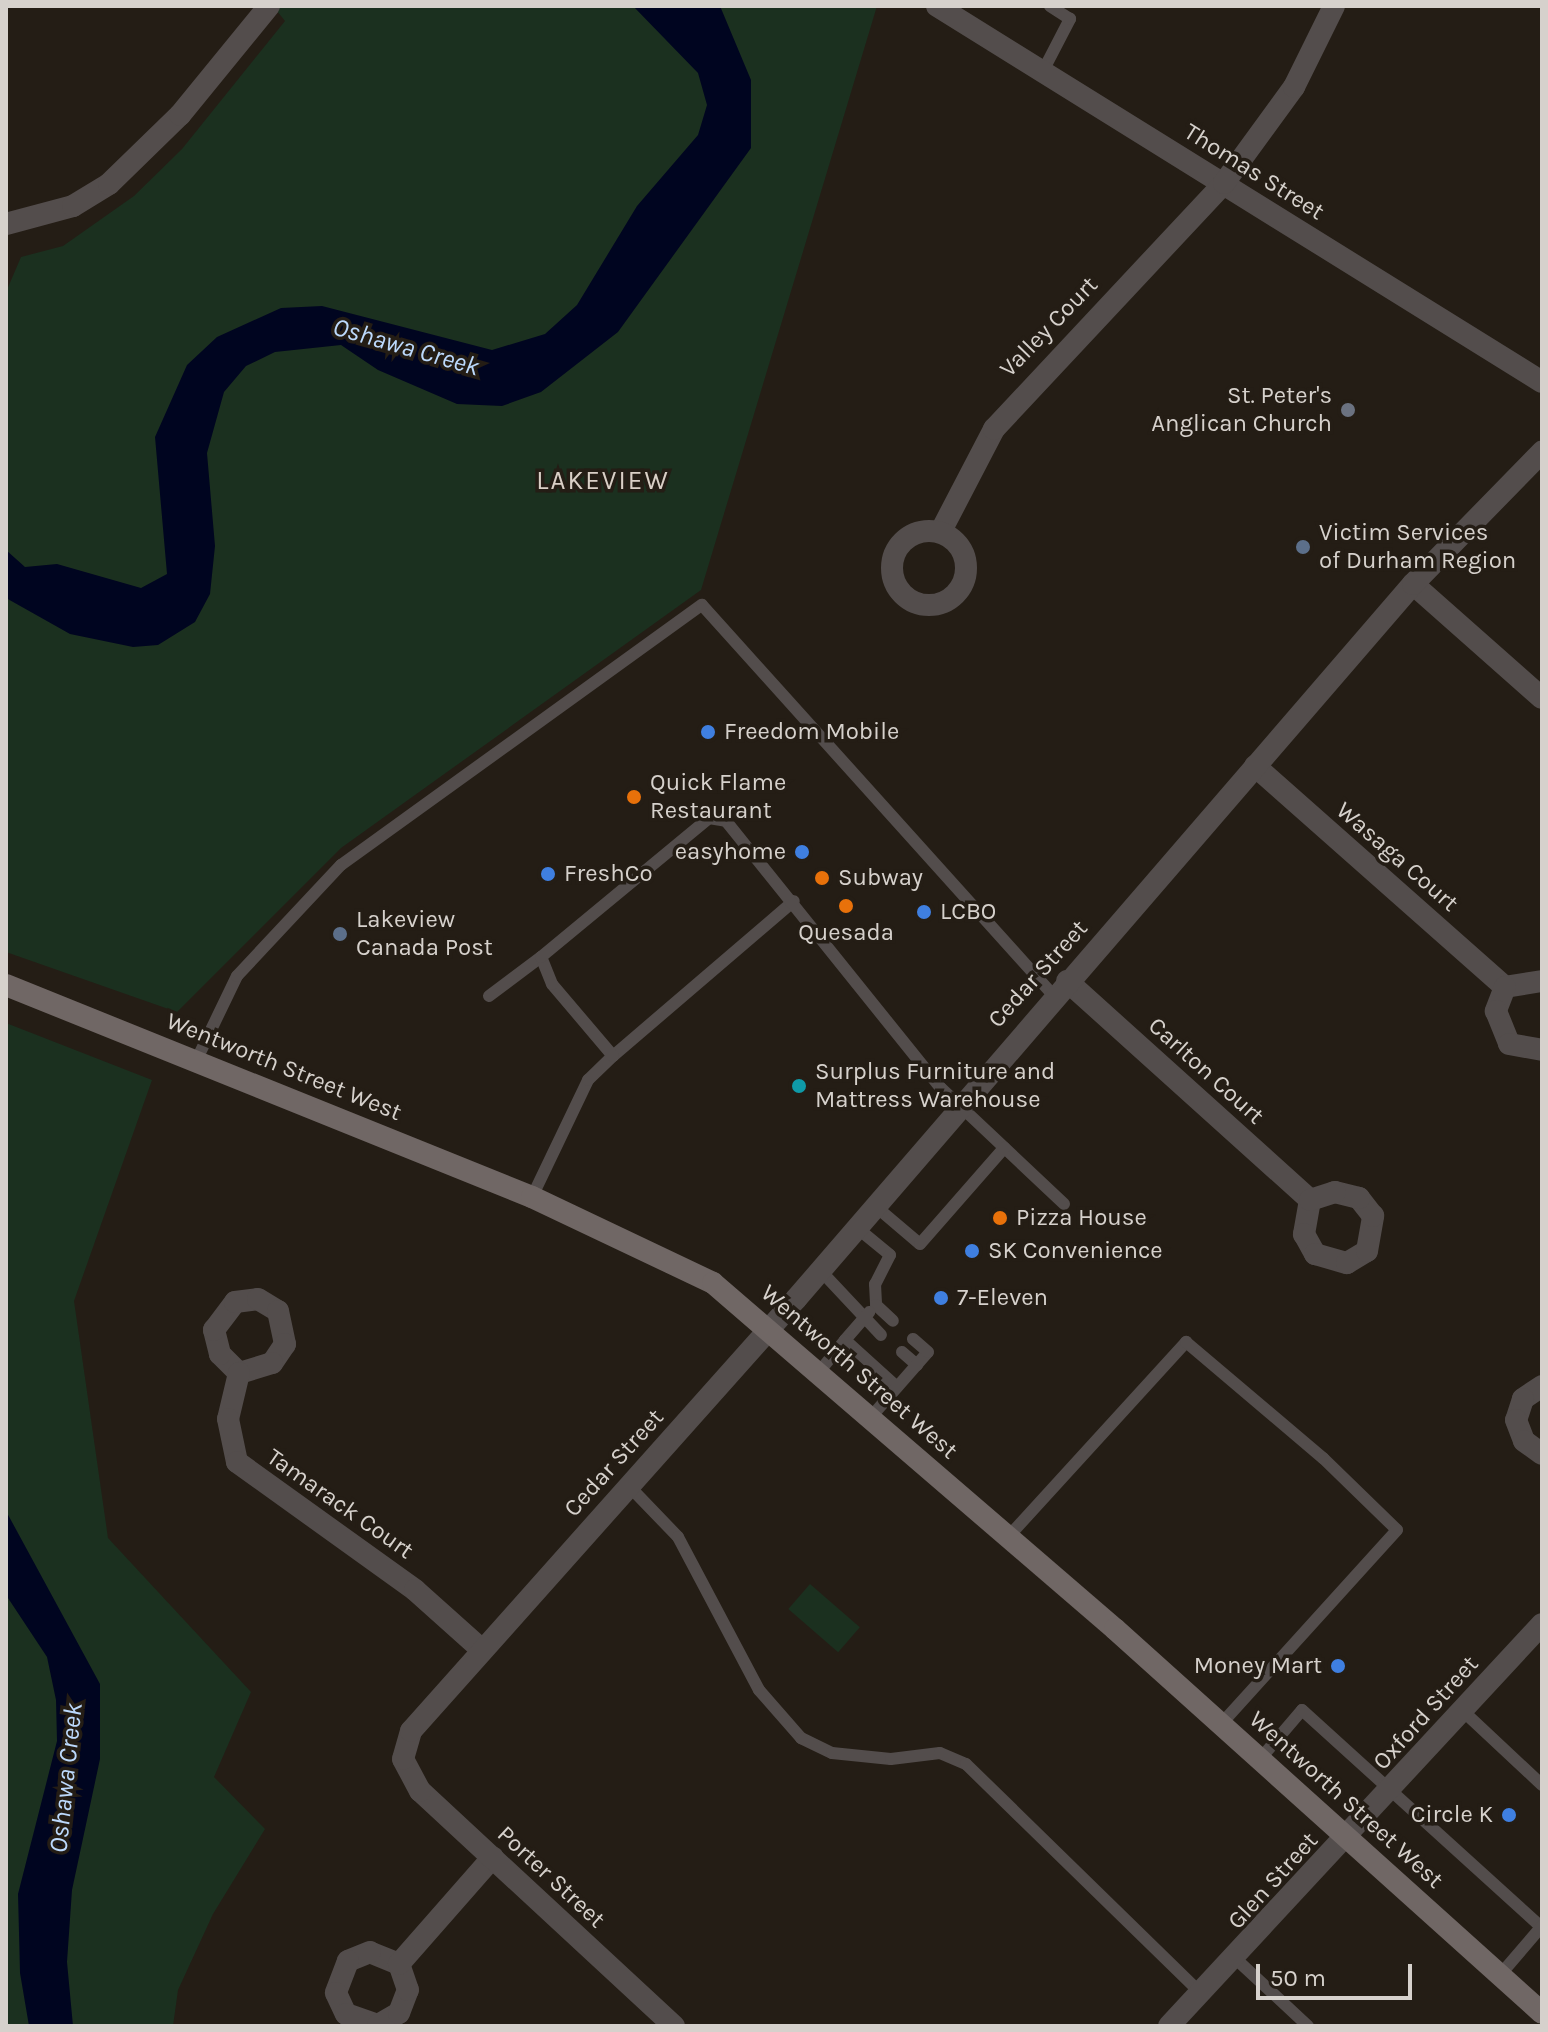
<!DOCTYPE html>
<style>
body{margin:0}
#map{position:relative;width:1548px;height:2032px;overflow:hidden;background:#241d15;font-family:Karla,sans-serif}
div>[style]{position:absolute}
.green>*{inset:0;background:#1b301f;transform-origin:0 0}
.water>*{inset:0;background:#000520}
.service>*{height:12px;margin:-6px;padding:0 6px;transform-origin:6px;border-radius:6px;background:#534d4c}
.minor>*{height:22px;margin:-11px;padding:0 11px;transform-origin:11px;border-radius:11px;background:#534d4c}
.minor>.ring{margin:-11px;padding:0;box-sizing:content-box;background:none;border:22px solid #534d4c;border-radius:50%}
.tertiary>*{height:22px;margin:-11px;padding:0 11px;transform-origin:11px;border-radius:11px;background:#534d4c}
.secondary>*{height:22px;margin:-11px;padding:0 11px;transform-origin:11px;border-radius:11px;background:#706765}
.dots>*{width:22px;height:22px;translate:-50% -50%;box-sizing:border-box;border:4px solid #241d15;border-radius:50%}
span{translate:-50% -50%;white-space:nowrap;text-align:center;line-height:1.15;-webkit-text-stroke:7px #241d15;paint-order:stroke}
.street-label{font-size:24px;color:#d6d1cc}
.poi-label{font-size:24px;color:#d6d1cc}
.right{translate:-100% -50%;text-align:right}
.left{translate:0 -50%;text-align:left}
.water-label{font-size:26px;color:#bcd9fc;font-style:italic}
.neighbourhood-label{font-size:26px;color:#d9cfc6;letter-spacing:2px}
.frame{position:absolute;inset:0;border:8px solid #d6d1cc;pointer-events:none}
.scale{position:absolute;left:1256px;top:1964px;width:156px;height:36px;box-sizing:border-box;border:4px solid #d6d1cc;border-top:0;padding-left:10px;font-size:24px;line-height:28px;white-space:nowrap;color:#d6d1cc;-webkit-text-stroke:6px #241d15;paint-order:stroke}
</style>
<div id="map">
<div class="green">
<i style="clip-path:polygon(273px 6px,877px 6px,701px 590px,341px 848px,177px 1012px,6px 952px,6px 292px,21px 257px,63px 246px,134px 196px,182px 149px,285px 21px)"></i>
<i style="clip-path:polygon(6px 1023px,152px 1080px,74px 1301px,108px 1538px,251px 1692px,214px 1777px,265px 1829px,213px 1914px,178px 1990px,173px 2026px,6px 2026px)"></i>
<i style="left:810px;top:1584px;width:66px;height:33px;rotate:41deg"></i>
</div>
<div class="water">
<i style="clip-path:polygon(633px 6px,720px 6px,751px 80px,751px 148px,618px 332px,541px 392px,502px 406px,457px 404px,378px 370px,341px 345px,275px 352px,246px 366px,224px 392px,207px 453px,215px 546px,210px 594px,195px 622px,158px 645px,133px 647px,70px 634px,6px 598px,6px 550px,25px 567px,57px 564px,141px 588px,167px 574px,155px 437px,187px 365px,217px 337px,281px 308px,322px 306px,492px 350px,545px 334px,577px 305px,637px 206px,698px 135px,707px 105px,698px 73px)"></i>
<i style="clip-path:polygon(6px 1511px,100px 1684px,100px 1759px,72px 1890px,67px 1962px,73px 2026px,29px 2026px,20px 1973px,18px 1894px,57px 1741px,56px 1700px,47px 1657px,6px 1595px)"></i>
</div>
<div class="service">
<i style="left:1043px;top:71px;width:59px;rotate:-62.6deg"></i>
<i style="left:1070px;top:19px;width:24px;rotate:-147deg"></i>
<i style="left:489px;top:996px;width:65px;rotate:-36.9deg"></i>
<i style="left:613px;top:1056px;width:238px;rotate:-40.6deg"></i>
<i style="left:197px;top:1059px;width:92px;rotate:-64.3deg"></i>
<i style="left:237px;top:976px;width:152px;rotate:-46.9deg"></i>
<i style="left:341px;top:865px;width:445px;rotate:-35.8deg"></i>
<i style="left:702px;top:605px;width:526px;rotate:48deg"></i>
<i style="left:532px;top:1197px;width:130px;rotate:-64.4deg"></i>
<i style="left:588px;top:1080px;width:35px;rotate:-44deg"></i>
<i style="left:613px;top:1056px;width:94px;rotate:-130.3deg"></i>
<i style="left:552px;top:984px;width:29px;rotate:-112deg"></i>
<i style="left:541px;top:957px;width:218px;rotate:-39.6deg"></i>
<i style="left:709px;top:818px;width:17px;rotate:10deg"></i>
<i style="left:726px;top:821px;width:343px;rotate:51.2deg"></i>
<i style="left:941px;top:1088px;width:169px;rotate:43.3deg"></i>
<i style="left:874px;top:1205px;width:60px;rotate:40.3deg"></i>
<i style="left:920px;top:1244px;width:128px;rotate:-48.8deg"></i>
<i style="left:856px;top:1227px;width:44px;rotate:39.5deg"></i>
<i style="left:890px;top:1255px;width:33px;rotate:117deg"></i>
<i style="left:875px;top:1284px;width:21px;rotate:87deg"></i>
<i style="left:876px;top:1305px;width:23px;rotate:43deg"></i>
<i style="left:820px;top:1270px;width:89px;rotate:46.8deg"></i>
<i style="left:845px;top:1340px;width:37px;rotate:-49deg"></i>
<i style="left:902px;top:1352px;width:20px;rotate:41deg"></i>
<i style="left:819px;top:1372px;width:41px;rotate:-50.9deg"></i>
<i style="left:845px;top:1340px;width:70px;rotate:42.1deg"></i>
<i style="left:871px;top:1417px;width:86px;rotate:-48.8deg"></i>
<i style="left:928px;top:1352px;width:20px;rotate:-139deg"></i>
<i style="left:628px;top:1485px;width:72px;rotate:46.1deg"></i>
<i style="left:678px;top:1537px;width:173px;rotate:62.1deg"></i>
<i style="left:759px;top:1690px;width:64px;rotate:48.8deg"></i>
<i style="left:801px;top:1738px;width:34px;rotate:26deg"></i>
<i style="left:832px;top:1753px;width:59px;rotate:5.8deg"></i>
<i style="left:891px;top:1759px;width:49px;rotate:-7deg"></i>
<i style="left:940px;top:1753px;width:28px;rotate:23deg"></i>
<i style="left:966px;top:1764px;width:330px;rotate:44.3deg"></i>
<i style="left:1009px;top:1536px;width:263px;rotate:-47.6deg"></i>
<i style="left:1186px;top:1342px;width:180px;rotate:40.3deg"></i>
<i style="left:1323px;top:1458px;width:103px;rotate:44.2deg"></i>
<i style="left:1397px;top:1530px;width:261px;rotate:132.2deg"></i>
<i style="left:1463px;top:1711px;width:108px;rotate:43.1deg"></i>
<i style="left:1261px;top:1758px;width:63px;rotate:-49.5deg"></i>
<i style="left:1302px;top:1710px;width:323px;rotate:42.2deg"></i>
<i style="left:1237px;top:1960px;width:97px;rotate:42.9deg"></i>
<i style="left:1500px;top:1975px;width:65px;rotate:-49.4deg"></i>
</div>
<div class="minor">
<i style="left:937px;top:6px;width:712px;rotate:31.86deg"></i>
<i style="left:6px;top:224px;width:69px;rotate:-15deg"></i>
<i style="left:73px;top:206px;width:42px;rotate:-31.4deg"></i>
<i style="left:109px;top:184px;width:99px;rotate:-44.2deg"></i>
<i style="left:180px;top:115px;width:141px;rotate:-50.8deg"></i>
<i style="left:942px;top:529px;width:113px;rotate:-62.5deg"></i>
<i style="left:994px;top:429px;width:337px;rotate:-46.9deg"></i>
<i style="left:1224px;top:183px;width:119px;rotate:-53.9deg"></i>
<i style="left:1294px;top:87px;width:90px;rotate:-63.7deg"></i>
<i class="ring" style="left:892px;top:531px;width:52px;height:52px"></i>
<i style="left:1413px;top:584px;width:172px;rotate:41.5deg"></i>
<i style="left:1255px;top:766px;width:334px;rotate:41.5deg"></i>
<i style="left:1067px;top:981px;width:327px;rotate:42deg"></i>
<i style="left:1310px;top:1200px;width:35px;rotate:100deg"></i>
<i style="left:1304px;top:1234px;width:23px;rotate:61deg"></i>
<i style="left:1315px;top:1254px;width:33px;rotate:16deg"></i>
<i style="left:1347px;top:1263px;width:23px;rotate:-31deg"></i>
<i style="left:1367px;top:1251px;width:36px;rotate:-80deg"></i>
<i style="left:1373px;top:1216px;width:23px;rotate:-128deg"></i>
<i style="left:1359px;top:1198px;width:25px;rotate:-166deg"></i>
<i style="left:1335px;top:1192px;width:26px;rotate:162deg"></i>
<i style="left:1542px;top:981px;width:37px;rotate:171deg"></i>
<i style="left:1505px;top:987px;width:26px;rotate:111deg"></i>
<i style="left:1496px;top:1011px;width:35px;rotate:68deg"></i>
<i style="left:1509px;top:1044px;width:34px;rotate:10deg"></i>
<i style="left:239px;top:1373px;width:27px;rotate:-135deg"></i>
<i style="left:220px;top:1354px;width:25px;rotate:-104deg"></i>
<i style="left:214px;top:1330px;width:35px;rotate:-53deg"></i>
<i style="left:235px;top:1302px;width:23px;rotate:-7deg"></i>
<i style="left:258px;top:1299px;width:23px;rotate:31deg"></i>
<i style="left:278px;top:1311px;width:34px;rotate:78deg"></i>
<i style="left:285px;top:1344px;width:23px;rotate:124deg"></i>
<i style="left:272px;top:1363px;width:34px;rotate:163deg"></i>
<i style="left:239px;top:1373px;width:47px;rotate:103.4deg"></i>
<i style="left:228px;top:1419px;width:44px;rotate:78.2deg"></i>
<i style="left:237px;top:1462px;width:219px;rotate:35.7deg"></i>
<i style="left:415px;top:1590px;width:90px;rotate:41.8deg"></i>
<i style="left:1542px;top:1386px;width:23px;rotate:146deg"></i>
<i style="left:1523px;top:1399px;width:22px;rotate:108deg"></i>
<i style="left:1516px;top:1420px;width:22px;rotate:69deg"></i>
<i style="left:1524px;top:1441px;width:22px;rotate:36deg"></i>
<i style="left:399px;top:1964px;width:31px;rotate:-158deg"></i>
<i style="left:370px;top:1952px;width:24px;rotate:158deg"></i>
<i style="left:348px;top:1961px;width:34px;rotate:111deg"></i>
<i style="left:336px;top:1993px;width:23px;rotate:65deg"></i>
<i style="left:346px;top:2014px;width:34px;rotate:19deg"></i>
<i style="left:378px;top:2025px;width:24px;rotate:-30deg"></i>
<i style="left:399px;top:2013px;width:25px;rotate:-69deg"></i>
<i style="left:408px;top:1990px;width:28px;rotate:-109deg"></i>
<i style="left:399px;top:1964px;width:142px;rotate:-48.7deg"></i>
</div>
<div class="tertiary">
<i style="left:674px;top:2026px;width:346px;rotate:-137.2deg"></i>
<i style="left:420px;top:1791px;width:36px;rotate:-118deg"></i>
<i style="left:403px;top:1759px;width:29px;rotate:-74deg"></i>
<i style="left:411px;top:1731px;width:579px;rotate:-48.29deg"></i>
<i style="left:796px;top:1299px;width:944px;rotate:-49.21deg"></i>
<i style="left:1413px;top:584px;width:185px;rotate:-45.7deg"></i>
<i style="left:1169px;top:2026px;width:548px;rotate:-47.14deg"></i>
</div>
<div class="secondary">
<i style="left:6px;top:985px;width:567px;rotate:21.95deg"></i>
<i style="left:532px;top:1197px;width:200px;rotate:25.4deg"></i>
<i style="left:713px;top:1283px;width:530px;rotate:40.72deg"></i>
<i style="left:1115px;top:1629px;width:574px;rotate:41.96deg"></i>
</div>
<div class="dots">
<i style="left:1348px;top:410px;background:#6b7280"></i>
<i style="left:1303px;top:547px;background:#5c6f8a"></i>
<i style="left:708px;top:732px;background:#3f7fe0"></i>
<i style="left:634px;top:797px;background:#e8710a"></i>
<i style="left:802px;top:852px;background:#3f7fe0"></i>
<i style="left:548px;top:874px;background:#3f7fe0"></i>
<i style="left:822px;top:878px;background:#e8710a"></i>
<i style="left:846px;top:906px;background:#e8710a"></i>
<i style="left:924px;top:912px;background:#3f7fe0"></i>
<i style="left:340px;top:934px;background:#5c6f8a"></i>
<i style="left:799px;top:1086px;background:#0f9aa8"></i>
<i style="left:1000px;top:1218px;background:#e8710a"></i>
<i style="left:972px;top:1251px;background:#3f7fe0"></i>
<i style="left:941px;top:1298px;background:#3f7fe0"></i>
<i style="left:1338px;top:1666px;background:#3f7fe0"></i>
<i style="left:1509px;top:1815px;background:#3f7fe0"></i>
</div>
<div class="street-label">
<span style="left:1254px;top:172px;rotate:32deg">Thomas Street</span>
<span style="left:1049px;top:327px;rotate:-46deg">Valley Court</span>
<span style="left:1397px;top:857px;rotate:41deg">Wasaga Court</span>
<span style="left:1038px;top:974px;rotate:-48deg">Cedar Street</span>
<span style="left:284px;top:1067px;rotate:22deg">Wentworth Street West</span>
<span style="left:1206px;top:1071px;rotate:42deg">Carlton Court</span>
<span style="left:859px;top:1372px;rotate:41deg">Wentworth Street West</span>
<span style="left:614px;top:1463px;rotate:-48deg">Cedar Street</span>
<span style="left:340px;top:1504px;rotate:35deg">Tamarack Court</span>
<span style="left:1426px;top:1713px;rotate:-48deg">Oxford Street</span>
<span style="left:1346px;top:1800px;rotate:42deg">Wentworth Street West</span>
<span style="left:551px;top:1877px;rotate:43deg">Porter Street</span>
<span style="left:1273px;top:1881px;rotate:-48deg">Glen Street</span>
</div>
<div class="poi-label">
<span class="right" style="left:1332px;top:410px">St. Peter's<br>Anglican Church</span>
<span class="left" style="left:1319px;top:547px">Victim Services<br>of Durham Region</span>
<span class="left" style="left:724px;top:732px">Freedom Mobile</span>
<span class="left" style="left:650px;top:797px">Quick Flame<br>Restaurant</span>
<span class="right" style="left:786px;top:852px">easyhome</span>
<span class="left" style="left:564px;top:874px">FreshCo</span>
<span class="left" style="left:838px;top:878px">Subway</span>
<span class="left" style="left:940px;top:912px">LCBO</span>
<span class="left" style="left:356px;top:934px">Lakeview<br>Canada Post</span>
<span style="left:846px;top:933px">Quesada</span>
<span class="left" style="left:815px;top:1086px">Surplus Furniture and<br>Mattress Warehouse</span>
<span class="left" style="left:1016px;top:1218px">Pizza House</span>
<span class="left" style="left:988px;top:1251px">SK Convenience</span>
<span class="left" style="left:957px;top:1298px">7-Eleven</span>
<span class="right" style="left:1322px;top:1666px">Money Mart</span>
<span class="right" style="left:1493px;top:1815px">Circle K</span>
</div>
<div class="water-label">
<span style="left:406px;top:347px;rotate:16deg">Oshawa Creek</span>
<span style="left:66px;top:1778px;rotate:-84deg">Oshawa Creek</span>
</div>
<div class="neighbourhood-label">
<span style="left:603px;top:481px">LAKEVIEW</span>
</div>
<div class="frame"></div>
<div class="scale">50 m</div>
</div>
